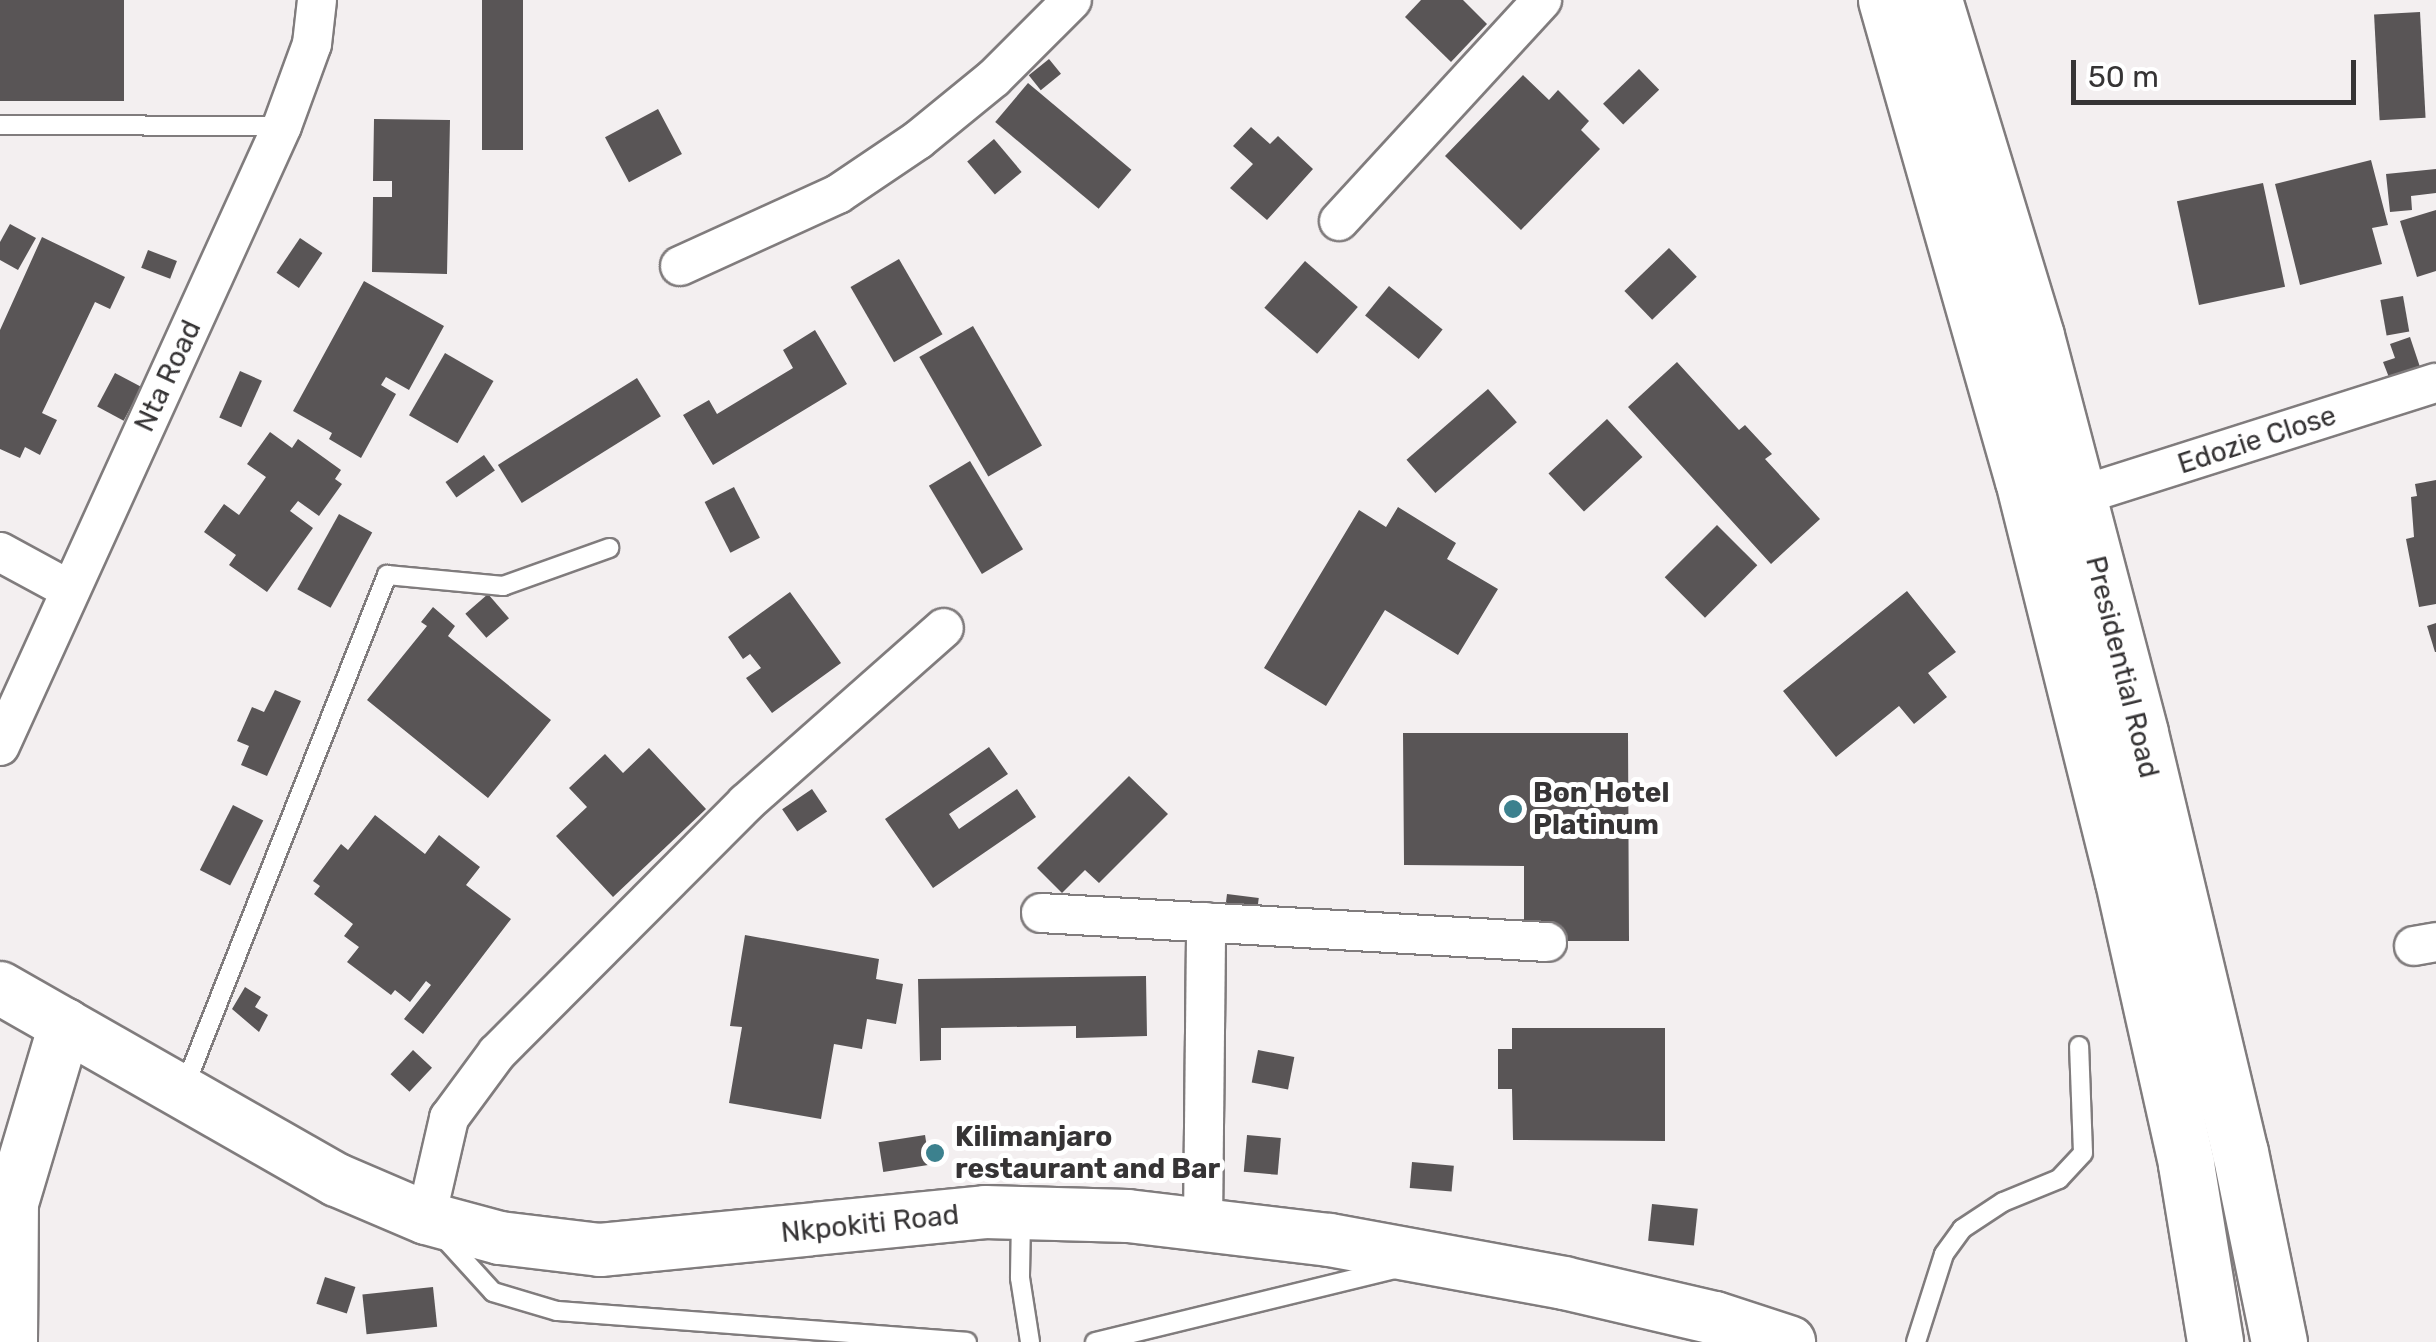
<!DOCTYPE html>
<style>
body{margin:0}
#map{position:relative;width:2436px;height:1342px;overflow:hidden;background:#f3eff0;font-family:Rubik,sans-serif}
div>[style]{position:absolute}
.building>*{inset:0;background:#595556;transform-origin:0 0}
.roads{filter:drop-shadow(2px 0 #807c7d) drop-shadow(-2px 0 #807c7d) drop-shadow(0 2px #807c7d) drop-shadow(0 -2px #807c7d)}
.lane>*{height:18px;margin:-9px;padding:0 9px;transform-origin:9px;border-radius:9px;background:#fff}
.street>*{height:38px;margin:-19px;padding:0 19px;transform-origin:19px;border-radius:19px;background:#fff}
.secondary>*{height:52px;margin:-26px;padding:0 26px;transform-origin:26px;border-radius:26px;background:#fff}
.primary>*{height:55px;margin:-27.5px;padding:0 27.5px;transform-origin:27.5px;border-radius:27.5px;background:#fff}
.dots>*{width:28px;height:28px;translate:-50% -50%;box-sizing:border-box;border:5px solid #fff;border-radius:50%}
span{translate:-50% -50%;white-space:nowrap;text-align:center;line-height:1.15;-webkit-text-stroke:10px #fff;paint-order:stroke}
.street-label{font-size:28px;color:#363435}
.poi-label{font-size:28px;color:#363435;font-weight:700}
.left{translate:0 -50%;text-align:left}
.scale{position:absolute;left:2071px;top:60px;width:285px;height:45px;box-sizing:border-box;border:5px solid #363435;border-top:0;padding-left:12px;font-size:30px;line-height:35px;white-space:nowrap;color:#363435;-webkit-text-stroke:8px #fff;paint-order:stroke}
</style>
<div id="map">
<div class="building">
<i style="left:0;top:0;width:124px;height:101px"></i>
<i style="left:482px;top:0;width:41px;height:150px"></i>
<i style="clip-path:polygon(1421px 0,1463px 0,1487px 24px,1451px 62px,1405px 17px)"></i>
<i style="left:2420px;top:12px;width:106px;height:46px;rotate:87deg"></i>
<i style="left:1049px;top:59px;width:19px;height:26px;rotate:51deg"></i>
<i style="left:1639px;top:69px;width:29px;height:50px;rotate:46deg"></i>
<i style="clip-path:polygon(1523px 75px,1549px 100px,1558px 90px,1589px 121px,1581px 130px,1600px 149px,1521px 230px,1445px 156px)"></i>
<i style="left:1028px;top:83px;width:135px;height:51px;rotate:40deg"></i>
<i style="left:658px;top:109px;width:51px;height:60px;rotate:62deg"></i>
<i style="clip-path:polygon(374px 119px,450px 120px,447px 274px,372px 272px,373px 197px,392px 197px,392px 181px,373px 181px)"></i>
<i style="clip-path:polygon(1251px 127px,1270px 144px,1278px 136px,1313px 169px,1267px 220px,1230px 188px,1253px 164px,1233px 146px)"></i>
<i style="left:994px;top:139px;width:43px;height:35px;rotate:50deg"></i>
<i style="clip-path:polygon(2371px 160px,2388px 225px,2372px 228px,2382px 264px,2300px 285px,2275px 184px)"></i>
<i style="clip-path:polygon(2436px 169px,2436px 193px,2411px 196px,2412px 210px,2390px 212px,2386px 174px)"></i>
<i style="left:2263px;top:183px;width:106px;height:88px;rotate:78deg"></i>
<i style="clip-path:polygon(2436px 210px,2436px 271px,2417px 277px,2400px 221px)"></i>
<i style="clip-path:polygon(10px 224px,36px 238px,18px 270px,0 260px,0 242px)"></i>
<i style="clip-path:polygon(42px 237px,125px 277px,110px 309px,95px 302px,42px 413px,57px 420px,40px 455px,25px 447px,20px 458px,0 449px,0 330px)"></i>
<i style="left:300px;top:238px;width:27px;height:42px;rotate:34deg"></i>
<i style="left:1669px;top:248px;width:40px;height:62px;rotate:46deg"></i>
<i style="left:148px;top:250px;width:31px;height:19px;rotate:21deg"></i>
<i style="left:899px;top:259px;width:87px;height:56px;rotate:60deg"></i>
<i style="left:1305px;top:261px;width:70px;height:62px;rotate:41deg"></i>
<i style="clip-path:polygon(364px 281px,444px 326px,409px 390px,386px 377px,381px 385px,396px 394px,361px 458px,329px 439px,332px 433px,293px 411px)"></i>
<i style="left:1389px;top:286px;width:69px;height:38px;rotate:39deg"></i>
<i style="left:2403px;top:296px;width:36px;height:23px;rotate:80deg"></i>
<i style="left:973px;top:326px;width:138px;height:62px;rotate:60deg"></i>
<i style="clip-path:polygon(815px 330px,847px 384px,713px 465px,683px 415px,709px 400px,717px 414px,793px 368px,783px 350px)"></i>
<i style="clip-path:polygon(2410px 337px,2421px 370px,2390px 380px,2383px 362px,2395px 358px,2390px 344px)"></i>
<i style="left:445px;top:353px;width:56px;height:72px;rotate:30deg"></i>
<i style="clip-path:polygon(1677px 362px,1739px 430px,1745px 425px,1772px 454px,1765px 459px,1820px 519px,1771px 564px,1628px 407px)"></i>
<i style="left:240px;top:371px;width:24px;height:51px;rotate:24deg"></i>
<i style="left:115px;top:373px;width:30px;height:38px;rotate:28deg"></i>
<i style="left:637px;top:378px;width:45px;height:164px;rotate:58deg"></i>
<i style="left:1488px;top:389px;width:44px;height:108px;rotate:49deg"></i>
<i style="left:1607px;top:419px;width:52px;height:80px;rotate:47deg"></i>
<i style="clip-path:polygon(270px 432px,292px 448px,298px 439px,341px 470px,335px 479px,342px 484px,319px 516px,298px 501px,290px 511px,313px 528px,267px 592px,229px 565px,236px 555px,204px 532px,224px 504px,239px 515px,266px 477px,247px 464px)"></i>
<i style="left:484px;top:455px;width:19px;height:47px;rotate:55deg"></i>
<i style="left:970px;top:461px;width:103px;height:48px;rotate:59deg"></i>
<i style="clip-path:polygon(2436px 480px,2436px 604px,2419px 607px,2406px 539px,2414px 537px,2411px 497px,2417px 496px,2415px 484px)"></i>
<i style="left:734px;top:487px;width:57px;height:33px;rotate:63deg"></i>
<i style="clip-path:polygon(1398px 507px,1456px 543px,1447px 559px,1498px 589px,1458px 655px,1385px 610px,1326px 706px,1264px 668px,1359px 510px,1386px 527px)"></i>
<i style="left:339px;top:514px;width:38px;height:86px;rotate:29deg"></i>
<i style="left:1717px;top:525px;width:57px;height:74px;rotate:45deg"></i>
<i style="clip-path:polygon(1907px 591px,1956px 652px,1928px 673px,1947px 697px,1914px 724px,1899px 706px,1836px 757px,1783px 691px)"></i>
<i style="clip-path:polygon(790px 592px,841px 663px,772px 713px,746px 678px,761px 668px,750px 654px,743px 659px,728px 637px)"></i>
<i style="left:488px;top:594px;width:32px;height:30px;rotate:49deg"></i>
<i style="clip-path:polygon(433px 607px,455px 626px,448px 636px,551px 720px,488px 798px,367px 700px,427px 626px,421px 622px)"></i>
<i style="clip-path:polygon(2436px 623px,2436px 652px,2435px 652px,2427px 626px)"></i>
<i style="clip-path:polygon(275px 690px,301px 701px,267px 776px,241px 765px,249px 746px,237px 741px,252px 707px,264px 712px)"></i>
<i style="clip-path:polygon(1403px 733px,1628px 733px,1629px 941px,1524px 941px,1524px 866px,1404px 865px)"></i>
<i style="clip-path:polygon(989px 747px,1008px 774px,949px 814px,959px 829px,1017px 789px,1036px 817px,933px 888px,885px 819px)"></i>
<i style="clip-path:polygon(649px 748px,706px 809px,613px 897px,556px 836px,587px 807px,569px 788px,605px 754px,623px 773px)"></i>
<i style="clip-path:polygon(1129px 776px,1168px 814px,1099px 883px,1085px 870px,1062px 893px,1037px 868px)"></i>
<i style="left:812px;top:789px;width:27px;height:36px;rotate:56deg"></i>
<i style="left:233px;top:805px;width:34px;height:73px;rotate:27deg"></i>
<i style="clip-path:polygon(375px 815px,425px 854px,439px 835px,480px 867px,466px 885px,511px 919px,423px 1034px,404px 1019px,431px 985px,426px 981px,410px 1002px,395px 990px,391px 995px,347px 962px,359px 947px,344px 936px,353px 924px,314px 894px,320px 886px,313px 881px,341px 844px,348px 850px)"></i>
<i style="left:1227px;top:894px;width:32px;height:26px;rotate:7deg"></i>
<i style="clip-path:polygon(745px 935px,879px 959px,876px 979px,903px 984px,896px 1024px,867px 1019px,862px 1049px,834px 1044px,821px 1119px,729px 1103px,742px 1027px,730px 1026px)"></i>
<i style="clip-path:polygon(1146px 976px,1147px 1036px,1076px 1038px,1076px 1026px,941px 1028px,941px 1060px,920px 1061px,918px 979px)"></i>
<i style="clip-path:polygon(245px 987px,261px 997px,255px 1007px,268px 1015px,259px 1032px,232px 1009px)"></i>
<i style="clip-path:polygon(1512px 1028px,1665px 1028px,1665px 1141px,1513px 1140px,1512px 1089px,1498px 1089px,1498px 1049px,1512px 1049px)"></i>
<i style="left:413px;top:1050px;width:26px;height:33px;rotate:43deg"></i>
<i style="left:1258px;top:1050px;width:37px;height:33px;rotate:11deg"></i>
<i style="left:925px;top:1135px;width:30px;height:47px;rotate:81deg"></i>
<i style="left:1247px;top:1135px;width:34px;height:37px;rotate:5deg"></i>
<i style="left:1412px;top:1162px;width:42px;height:26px;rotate:5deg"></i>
<i style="left:1652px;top:1204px;width:46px;height:37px;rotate:6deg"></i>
<i style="left:325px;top:1277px;width:32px;height:28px;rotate:18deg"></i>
<i style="left:433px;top:1287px;width:40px;height:71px;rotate:84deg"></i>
</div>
<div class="roads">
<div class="lane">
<i style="left:0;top:125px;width:282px;rotate:0.2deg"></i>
<i style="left:184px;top:1088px;width:552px;rotate:-68.41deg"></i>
<i style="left:387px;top:575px;width:117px;rotate:5.4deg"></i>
<i style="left:503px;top:586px;width:113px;rotate:-19.7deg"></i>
<i style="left:1021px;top:1218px;width:60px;rotate:91deg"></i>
<i style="left:1020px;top:1278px;width:65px;rotate:81.1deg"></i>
<i style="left:443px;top:1237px;width:74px;rotate:47.7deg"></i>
<i style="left:493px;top:1292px;width:67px;rotate:16.5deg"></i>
<i style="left:557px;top:1311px;width:411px;rotate:4.3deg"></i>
<i style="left:1095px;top:1342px;width:308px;rotate:-13.7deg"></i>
<i style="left:1916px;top:1342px;width:92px;rotate:-72.3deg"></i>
<i style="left:1944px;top:1254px;width:31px;rotate:-54deg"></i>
<i style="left:1962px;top:1229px;width:49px;rotate:-33.4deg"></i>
<i style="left:2003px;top:1202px;width:61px;rotate:-22.3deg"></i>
<i style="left:2059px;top:1179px;width:35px;rotate:-47deg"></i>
<i style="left:2083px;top:1153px;width:107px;rotate:-92.1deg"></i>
</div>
<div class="street">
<i style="left:1339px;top:221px;width:300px;rotate:-47.4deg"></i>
<i style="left:680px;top:266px;width:174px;rotate:-24.5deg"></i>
<i style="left:838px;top:194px;width:97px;rotate:-34deg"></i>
<i style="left:918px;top:140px;width:98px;rotate:-39.2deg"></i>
<i style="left:994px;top:78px;width:110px;rotate:-45deg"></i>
<i style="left:2079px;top:496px;width:374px;rotate:-17.6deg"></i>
<i style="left:0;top:552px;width:80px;rotate:28.5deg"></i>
<i style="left:0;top:746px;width:681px;rotate:-65.54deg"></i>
<i style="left:282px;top:126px;width:87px;rotate:-69.9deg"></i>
<i style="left:312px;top:44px;width:44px;rotate:-83.5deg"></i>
<i style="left:1041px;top:913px;width:507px;rotate:3.28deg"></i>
<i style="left:2414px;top:946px;width:22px;rotate:-10deg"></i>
<i style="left:426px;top:1218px;width:103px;rotate:-77deg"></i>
<i style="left:449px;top:1118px;width:81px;rotate:-53.6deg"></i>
<i style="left:497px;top:1053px;width:353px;rotate:-45.1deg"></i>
<i style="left:746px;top:803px;width:264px;rotate:-41.5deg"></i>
<i style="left:1203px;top:1223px;width:301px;rotate:-89.4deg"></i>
</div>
<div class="secondary">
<i style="left:0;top:988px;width:388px;rotate:29.7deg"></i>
<i style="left:337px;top:1180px;width:97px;rotate:23.1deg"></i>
<i style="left:426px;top:1218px;width:77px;rotate:15.1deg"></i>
<i style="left:500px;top:1238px;width:101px;rotate:6.8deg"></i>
<i style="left:600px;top:1250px;width:387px;rotate:-5.6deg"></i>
<i style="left:985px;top:1212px;width:143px;rotate:1.6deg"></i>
<i style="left:1128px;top:1216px;width:203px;rotate:6.8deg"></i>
<i style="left:1330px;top:1240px;width:238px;rotate:10.4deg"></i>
<i style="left:1564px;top:1283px;width:155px;rotate:13.1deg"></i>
<i style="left:1715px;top:1318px;width:78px;rotate:18deg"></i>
<i style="left:11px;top:1342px;width:139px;rotate:-89.6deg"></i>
<i style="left:12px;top:1203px;width:186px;rotate:-73.4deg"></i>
</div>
<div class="primary">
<i style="left:1886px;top:0;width:499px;rotate:74.1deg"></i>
<i style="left:2023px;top:480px;width:413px;rotate:76deg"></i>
<i style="left:2123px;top:881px;width:290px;rotate:77.4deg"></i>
<i style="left:2186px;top:1164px;width:180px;rotate:80.7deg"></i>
<i style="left:1934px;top:0;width:351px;rotate:73.1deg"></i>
<i style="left:2036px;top:336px;width:410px;rotate:75.3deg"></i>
<i style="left:2140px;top:733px;width:431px;rotate:76.6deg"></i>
<i style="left:2240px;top:1152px;width:194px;rotate:78.4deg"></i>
</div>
</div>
<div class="dots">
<i style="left:1513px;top:809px;background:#3c818e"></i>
<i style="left:935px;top:1153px;background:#3c818e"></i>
</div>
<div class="street-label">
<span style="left:168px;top:376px;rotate:-65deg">Nta Road</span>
<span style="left:2257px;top:440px;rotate:-18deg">Edozie Close</span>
<span style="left:2122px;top:667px;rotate:76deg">Presidential Road</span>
<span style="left:870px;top:1224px;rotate:-6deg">Nkpokiti Road</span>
</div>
<div class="poi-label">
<span class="left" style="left:1533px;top:809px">Bon Hotel<br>Platinum</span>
<span class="left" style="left:955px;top:1153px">Kilimanjaro<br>restaurant and Bar</span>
</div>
<div class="scale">50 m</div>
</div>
